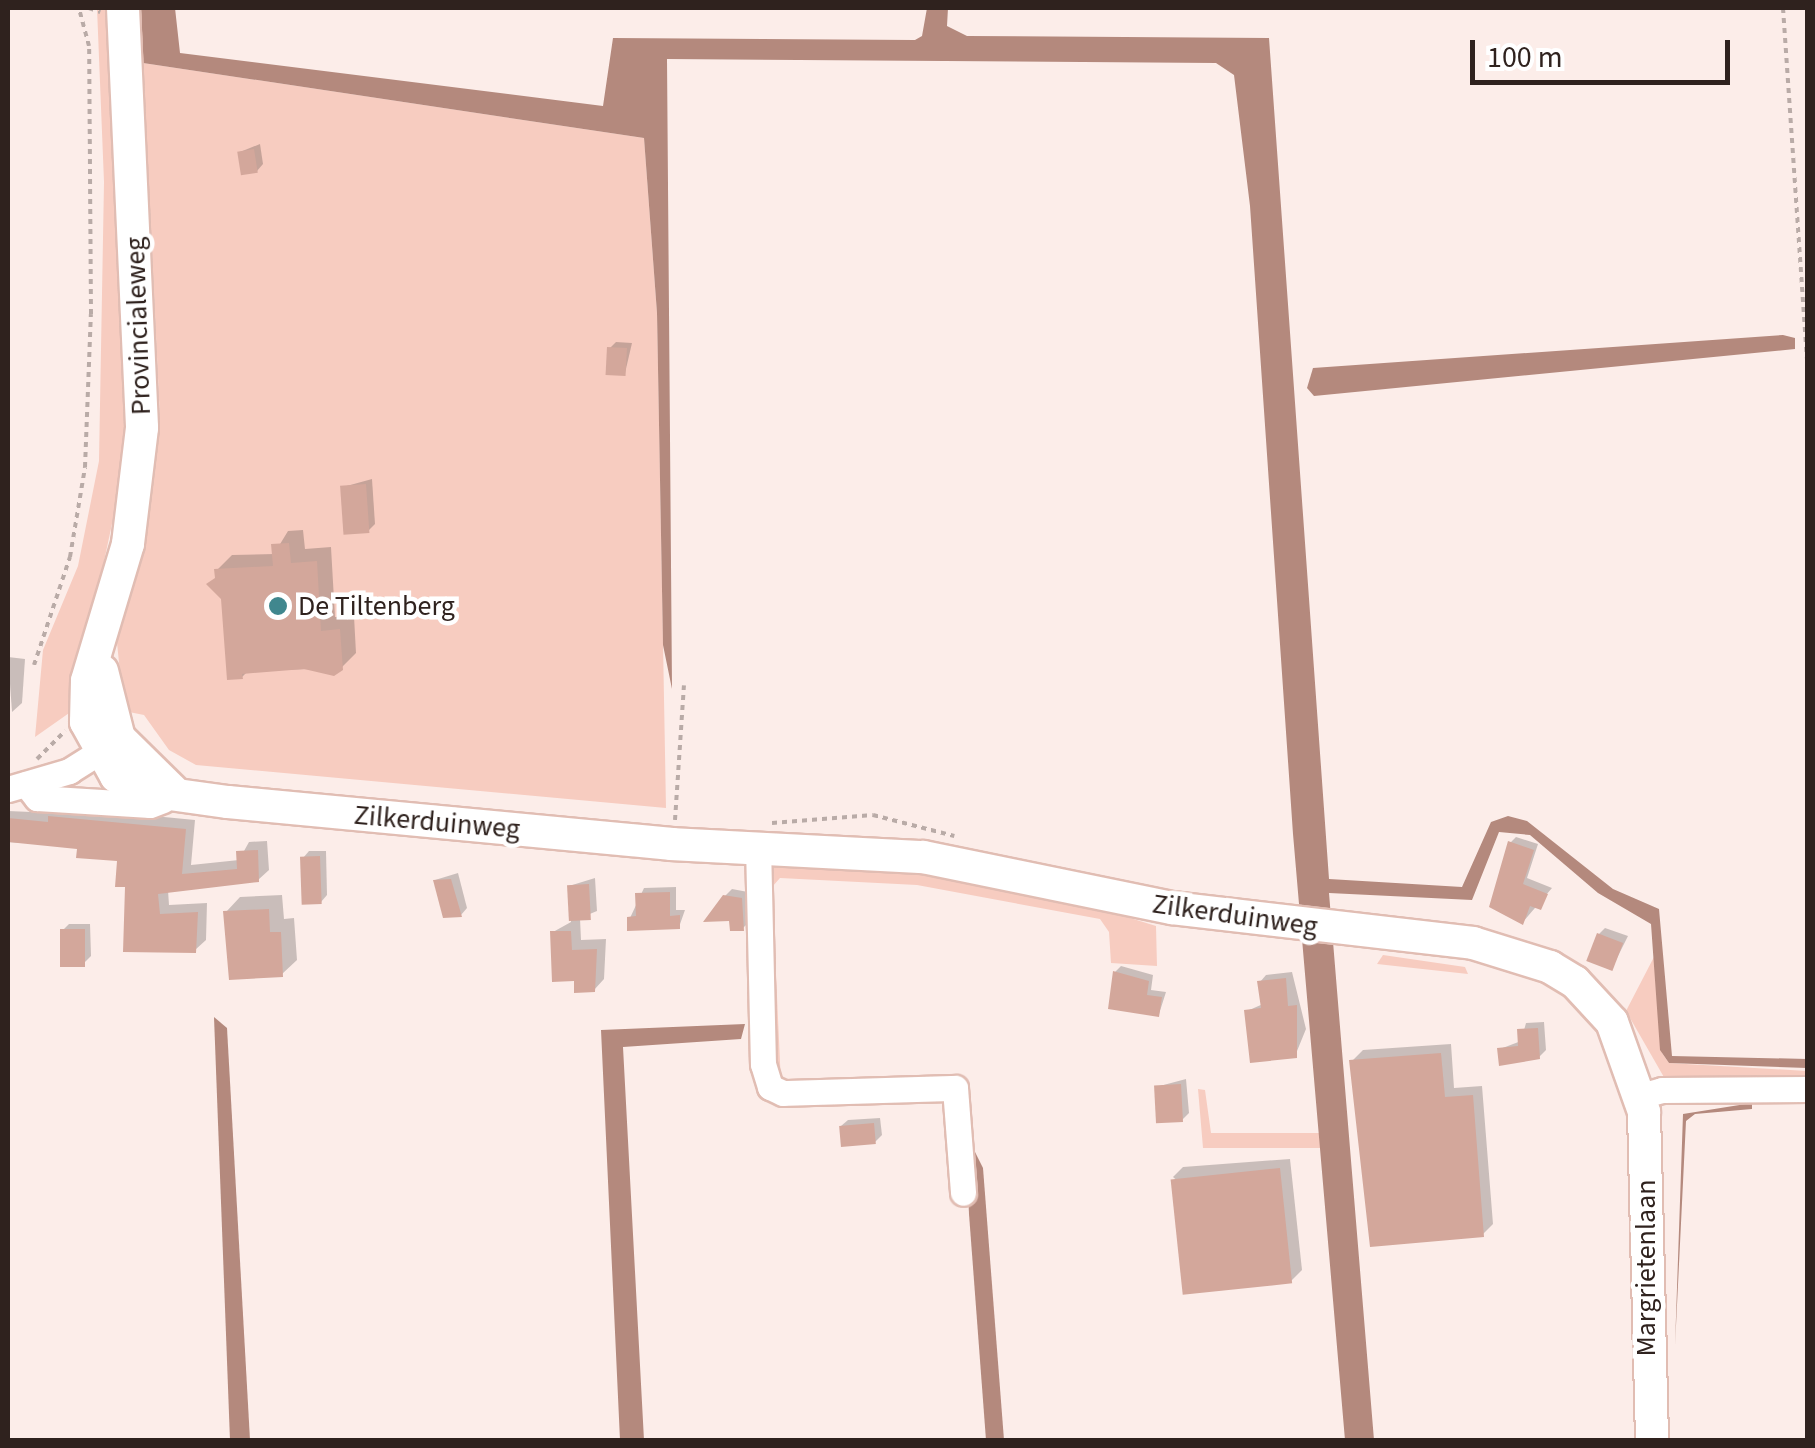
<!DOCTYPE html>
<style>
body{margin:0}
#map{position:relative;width:1815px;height:1448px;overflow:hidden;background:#fcede9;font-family:"Source Sans 3",sans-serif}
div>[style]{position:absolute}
.green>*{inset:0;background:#f7ccc0}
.water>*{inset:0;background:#b4897d}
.shadow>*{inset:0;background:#0003}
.building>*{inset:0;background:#d3a79b;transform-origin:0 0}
.path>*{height:4px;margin-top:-2px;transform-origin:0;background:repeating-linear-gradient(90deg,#b9aba7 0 5px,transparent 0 10px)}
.roads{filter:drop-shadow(2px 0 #e1bdb3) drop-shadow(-2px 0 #e1bdb3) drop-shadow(0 2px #e1bdb3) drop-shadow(0 -2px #e1bdb3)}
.minor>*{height:25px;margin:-12.5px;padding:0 12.5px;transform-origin:12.5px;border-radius:12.5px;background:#fff}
.major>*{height:32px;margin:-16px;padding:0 16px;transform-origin:16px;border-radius:16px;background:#fff}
.dots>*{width:28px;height:28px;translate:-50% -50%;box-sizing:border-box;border:5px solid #fff;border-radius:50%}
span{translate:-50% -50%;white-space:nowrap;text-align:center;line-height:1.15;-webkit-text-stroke:9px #fff;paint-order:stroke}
.street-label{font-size:28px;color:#2f221e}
.poi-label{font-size:28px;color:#2f221e}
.left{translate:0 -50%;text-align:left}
.frame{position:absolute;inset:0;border:10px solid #2f221e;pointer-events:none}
.scale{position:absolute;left:1470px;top:40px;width:260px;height:45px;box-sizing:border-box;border:5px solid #2f221e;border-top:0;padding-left:12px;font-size:30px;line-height:35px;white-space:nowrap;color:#2f221e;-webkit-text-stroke:8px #fff;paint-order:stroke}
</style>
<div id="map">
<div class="green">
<i style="clip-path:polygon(97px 8px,113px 8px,125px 463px,72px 711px,35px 737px,43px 650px,78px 566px,99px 461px,104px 182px)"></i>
<i style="clip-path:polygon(143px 63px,644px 138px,657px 313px,666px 808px,196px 765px,169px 750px,144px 715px,124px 711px,117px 643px,147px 515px,160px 420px)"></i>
<i style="clip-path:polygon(768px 859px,870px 859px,1059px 896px,1156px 926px,1157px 966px,1111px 963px,1109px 932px,1100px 919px,917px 885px,780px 878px,772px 887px,781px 1084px,769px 1075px)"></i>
<i style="clip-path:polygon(1383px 955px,1465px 967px,1468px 974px,1377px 964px)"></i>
<i style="clip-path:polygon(1655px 955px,1662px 1053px,1669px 1063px,1807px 1071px,1807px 1081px,1665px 1079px,1626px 1011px)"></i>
<i style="clip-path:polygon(1198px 1089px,1205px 1090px,1211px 1133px,1322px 1133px,1323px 1148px,1203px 1148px)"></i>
</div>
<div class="water">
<i style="clip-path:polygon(141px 8px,175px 8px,180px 53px,603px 106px,613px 38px,915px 40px,922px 36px,927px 8px,948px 8px,947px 26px,967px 36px,1269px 38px,1329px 879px,1462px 887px,1491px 822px,1508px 816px,1527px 821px,1613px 889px,1659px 909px,1672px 1056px,1807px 1059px,1807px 1068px,1669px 1063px,1660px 1050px,1651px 924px,1598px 893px,1530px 835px,1499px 832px,1472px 900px,1329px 893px,1374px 1440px,1345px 1440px,1293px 834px,1250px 206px,1234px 75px,1216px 63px,667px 59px,672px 689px,663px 645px,657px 313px,644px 138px,143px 63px)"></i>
<i style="clip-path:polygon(1783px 335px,1795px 338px,1795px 349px,1314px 396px,1307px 388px,1313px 368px)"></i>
<i style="clip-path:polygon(214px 1017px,227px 1028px,250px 1440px,230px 1440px)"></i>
<i style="clip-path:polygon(745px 1024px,741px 1039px,623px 1047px,644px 1440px,620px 1440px,601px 1030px)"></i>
<i style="clip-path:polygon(1752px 1103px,1752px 1109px,1695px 1114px,1686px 1121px,1675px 1346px,1683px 1114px)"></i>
<i style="clip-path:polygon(972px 1146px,983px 1168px,1004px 1440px,986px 1440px,969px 1214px,966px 1150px)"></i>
</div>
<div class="shadow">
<i style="clip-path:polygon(260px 144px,263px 164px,257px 171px,240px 152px)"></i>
<i style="clip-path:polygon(616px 342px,632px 343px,625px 373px,610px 348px)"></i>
<i style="clip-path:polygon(372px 479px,375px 524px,368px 531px,343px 487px)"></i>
<i style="clip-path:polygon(303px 530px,305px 549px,331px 547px,335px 617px,354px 616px,356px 653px,341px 668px,248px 671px,242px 677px,217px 570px,232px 555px,274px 554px,288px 531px)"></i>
<i style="clip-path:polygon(8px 657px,25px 659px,22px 703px,12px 712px)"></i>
<i style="clip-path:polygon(61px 807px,195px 820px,191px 865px,239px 860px,249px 842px,267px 841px,269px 870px,258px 880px,168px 890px,169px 905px,207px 903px,206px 940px,195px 950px,127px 885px,120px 858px,80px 846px,8px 842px,8px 811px,55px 813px)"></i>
<i style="clip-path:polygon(1516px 837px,1538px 844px,1527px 878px,1552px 888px,1523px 922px,1510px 843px)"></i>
<i style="clip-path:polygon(309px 851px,326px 851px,327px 895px,321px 902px,303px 858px)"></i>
<i style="clip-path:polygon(458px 873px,467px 908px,461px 915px,435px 880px)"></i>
<i style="clip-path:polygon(595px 878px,597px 911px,580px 918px,581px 940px,606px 939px,604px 979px,594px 990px,576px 979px,553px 932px,571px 922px,569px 886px)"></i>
<i style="clip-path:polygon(676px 887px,676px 910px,685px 910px,679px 927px,630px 918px,644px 888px)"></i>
<i style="clip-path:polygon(732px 889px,748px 892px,749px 922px,743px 928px,725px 896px)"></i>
<i style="clip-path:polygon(282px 895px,284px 919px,294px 918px,297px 960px,282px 974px,226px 912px,240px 897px)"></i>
<i style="clip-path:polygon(69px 924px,90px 924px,91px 956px,84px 963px,63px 930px)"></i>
<i style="clip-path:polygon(1605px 928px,1628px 936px,1612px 968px,1599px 934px)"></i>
<i style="clip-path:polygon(1121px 966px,1153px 975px,1151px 990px,1166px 992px,1159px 1014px,1115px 972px)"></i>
<i style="clip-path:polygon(1292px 972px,1306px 1029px,1295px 1056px,1247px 1011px,1263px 1004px,1260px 982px,1266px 975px)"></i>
<i style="clip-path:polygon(1544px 1022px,1546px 1050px,1539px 1057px,1500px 1049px,1521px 1041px,1526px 1023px)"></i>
<i style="clip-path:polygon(1451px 1044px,1454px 1088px,1482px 1086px,1493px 1224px,1483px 1234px,1352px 1061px,1363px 1050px)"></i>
<i style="clip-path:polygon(1186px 1079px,1189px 1113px,1182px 1120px,1156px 1087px)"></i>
<i style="clip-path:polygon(880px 1118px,882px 1135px,875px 1142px,841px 1126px,848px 1120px)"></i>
<i style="clip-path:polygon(1290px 1159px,1302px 1270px,1291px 1281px,1173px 1177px,1183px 1167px)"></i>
</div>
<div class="building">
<i style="left:254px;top:149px;width:24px;height:17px;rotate:81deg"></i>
<i style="left:607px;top:347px;width:20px;height:28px;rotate:3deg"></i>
<i style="left:366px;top:484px;width:49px;height:26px;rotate:86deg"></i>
<i style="clip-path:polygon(289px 543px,291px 563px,317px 561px,321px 631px,340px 629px,343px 670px,334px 676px,304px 669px,242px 674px,243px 679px,227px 680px,221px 599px,206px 584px,215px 578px,214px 569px,273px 566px,271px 544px)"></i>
<i style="clip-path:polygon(48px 816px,186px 829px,182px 874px,237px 869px,236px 851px,258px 850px,259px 882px,158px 894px,160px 914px,198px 912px,196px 953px,123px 952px,125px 887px,115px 887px,117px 861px,76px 858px,77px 849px,8px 842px,8px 818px,48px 822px)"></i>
<i style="clip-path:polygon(1508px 841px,1534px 850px,1523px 884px,1548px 894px,1541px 910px,1530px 906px,1523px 925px,1489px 907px)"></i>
<i style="left:320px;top:856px;width:48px;height:20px;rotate:88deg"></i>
<i style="clip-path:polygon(451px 879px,462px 917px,443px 918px,433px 880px)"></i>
<i style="left:589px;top:884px;width:36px;height:22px;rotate:87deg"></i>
<i style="clip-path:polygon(670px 892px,670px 916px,680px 915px,680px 929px,627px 931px,627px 917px,636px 916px,635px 893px)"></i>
<i style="clip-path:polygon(723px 895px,742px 898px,744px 931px,730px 931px,729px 921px,703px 922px)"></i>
<i style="clip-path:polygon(269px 909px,270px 932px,281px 932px,283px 977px,229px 980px,223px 911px)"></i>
<i style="left:60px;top:929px;width:25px;height:38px"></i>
<i style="clip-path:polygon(550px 931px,571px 931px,572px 950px,597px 949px,595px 992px,574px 993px,574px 981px,552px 982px)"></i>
<i style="left:1597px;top:933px;width:28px;height:30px;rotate:21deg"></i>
<i style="clip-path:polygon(1113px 971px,1149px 981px,1147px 995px,1162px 997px,1159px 1017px,1108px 1009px)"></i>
<i style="clip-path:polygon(1286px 978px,1288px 1006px,1297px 1005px,1297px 1058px,1250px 1063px,1244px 1010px,1261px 1008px,1257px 981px)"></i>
<i style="clip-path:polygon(1538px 1028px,1540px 1059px,1499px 1066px,1497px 1048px,1518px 1046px,1517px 1029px)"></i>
<i style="clip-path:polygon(1441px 1053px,1445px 1097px,1473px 1095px,1484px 1237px,1370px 1247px,1349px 1060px)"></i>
<i style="left:1181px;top:1084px;width:38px;height:27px;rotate:87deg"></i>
<i style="left:874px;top:1123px;width:21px;height:35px;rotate:85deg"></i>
<i style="left:1280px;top:1168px;width:116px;height:110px;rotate:84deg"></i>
</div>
<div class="path">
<i style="left:89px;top:8px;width:12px;rotate:20deg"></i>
<i style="left:1783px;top:8px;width:367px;rotate:86.1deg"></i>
<i style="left:34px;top:665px;width:114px;rotate:-71.6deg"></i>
<i style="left:70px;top:557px;width:91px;rotate:-80.5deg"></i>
<i style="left:85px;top:467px;width:153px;rotate:-87.8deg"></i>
<i style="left:91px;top:314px;width:268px;rotate:-90.4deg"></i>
<i style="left:89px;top:46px;width:39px;rotate:-105deg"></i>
<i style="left:37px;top:759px;width:40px;rotate:-45deg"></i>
<i style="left:675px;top:820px;width:135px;rotate:-86.2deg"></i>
<i style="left:772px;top:823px;width:101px;rotate:-4.5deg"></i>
<i style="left:873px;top:815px;width:84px;rotate:14.5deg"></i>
</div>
<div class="roads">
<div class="minor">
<i style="left:26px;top:784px;width:18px;rotate:52deg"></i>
<i style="left:37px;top:798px;width:113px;rotate:3.5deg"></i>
<i style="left:150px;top:805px;width:14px;rotate:-21deg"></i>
<i style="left:8px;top:789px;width:64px;rotate:-16.4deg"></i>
<i style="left:69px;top:771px;width:54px;rotate:-32.2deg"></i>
<i style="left:758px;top:845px;width:219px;rotate:88.7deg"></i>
<i style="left:763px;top:1064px;width:24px;rotate:73deg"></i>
<i style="left:770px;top:1087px;width:14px;rotate:25deg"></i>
<i style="left:783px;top:1093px;width:172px;rotate:-1.7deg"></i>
<i style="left:955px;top:1088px;width:105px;rotate:85.6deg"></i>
<i style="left:1640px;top:1096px;width:23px;rotate:-15deg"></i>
<i style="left:1662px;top:1090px;width:146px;rotate:-0.4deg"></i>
</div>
<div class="major">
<i style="left:123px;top:8px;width:420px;rotate:87.4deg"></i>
<i style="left:142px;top:428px;width:117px;rotate:96.9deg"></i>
<i style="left:128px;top:544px;width:143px;rotate:106.7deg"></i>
<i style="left:87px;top:681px;width:41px;rotate:91.4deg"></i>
<i style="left:86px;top:722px;width:62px;rotate:60.9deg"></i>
<i style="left:116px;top:776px;width:29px;rotate:29deg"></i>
<i style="left:141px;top:790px;width:88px;rotate:7.9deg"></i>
<i style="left:228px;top:802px;width:446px;rotate:5.4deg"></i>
<i style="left:672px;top:844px;width:251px;rotate:3deg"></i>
<i style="left:923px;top:857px;width:254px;rotate:11.6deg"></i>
<i style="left:1172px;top:908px;width:303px;rotate:6.6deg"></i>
<i style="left:1473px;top:943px;width:81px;rotate:17.3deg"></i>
<i style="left:1550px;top:967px;width:29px;rotate:31deg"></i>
<i style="left:1575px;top:982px;width:54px;rotate:47.2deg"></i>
<i style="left:1612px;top:1022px;width:96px;rotate:70.4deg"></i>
<i style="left:1644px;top:1112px;width:328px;rotate:88.6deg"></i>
<i style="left:102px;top:671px;width:69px;rotate:75.8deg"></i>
<i style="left:119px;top:738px;width:76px;rotate:44.5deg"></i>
</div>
</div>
<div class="dots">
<i style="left:278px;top:606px;background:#40878e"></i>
</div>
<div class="street-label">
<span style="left:138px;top:326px;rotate:-92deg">Provincialeweg</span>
<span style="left:437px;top:822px;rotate:5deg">Zilkerduinweg</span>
<span style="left:1235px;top:915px;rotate:8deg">Zilkerduinweg</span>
<span style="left:1646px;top:1268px;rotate:-90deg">Margrietenlaan</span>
</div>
<div class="poi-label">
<span class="left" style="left:298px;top:606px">De Tiltenberg</span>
</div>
<div class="frame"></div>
<div class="scale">100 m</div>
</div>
